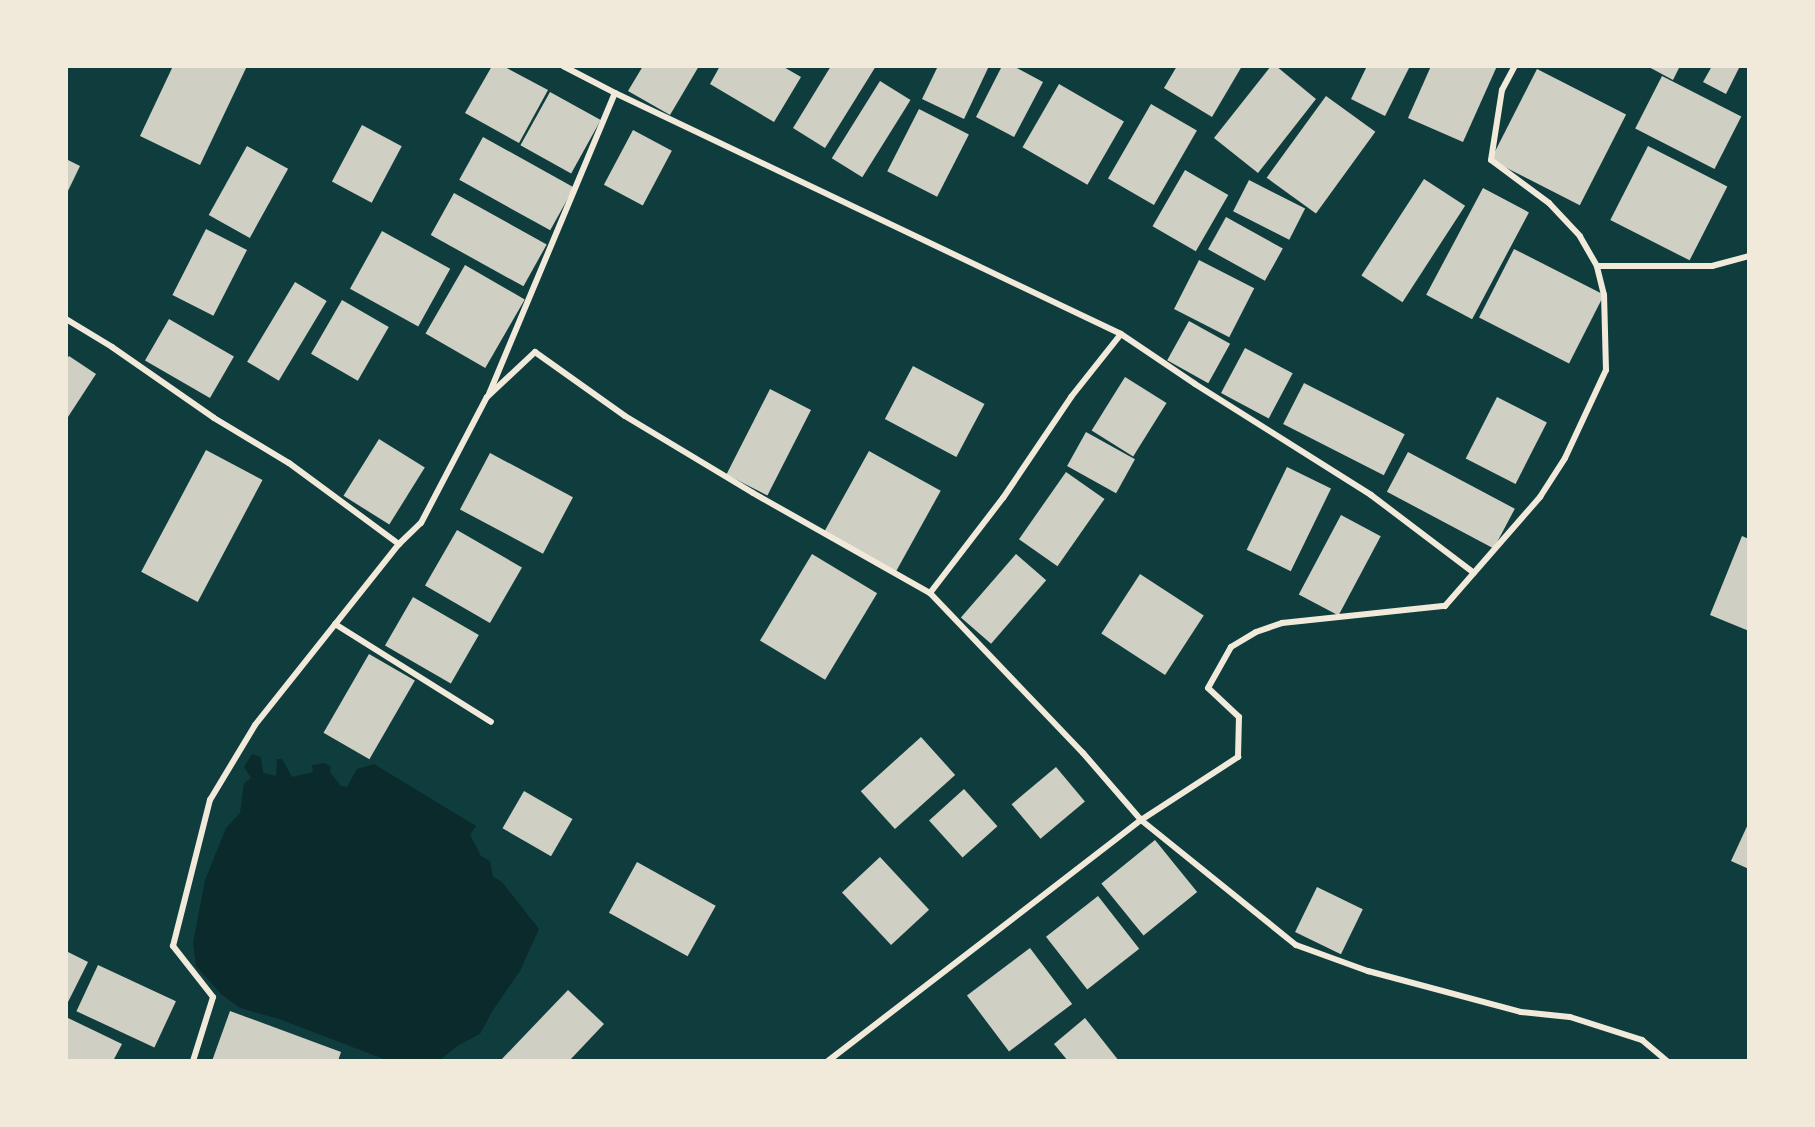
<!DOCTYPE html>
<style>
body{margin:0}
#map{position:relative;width:1815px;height:1127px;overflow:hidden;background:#0f3d3e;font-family:Signika,sans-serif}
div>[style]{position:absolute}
.water>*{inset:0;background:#0a2a2b}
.building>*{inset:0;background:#cfcfc3;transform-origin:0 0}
.minor>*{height:6px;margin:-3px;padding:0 3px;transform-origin:3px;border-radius:3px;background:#f1e9da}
span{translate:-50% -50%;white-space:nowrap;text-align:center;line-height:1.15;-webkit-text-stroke:4.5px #f1e9da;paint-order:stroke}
.frame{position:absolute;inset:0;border:68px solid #f1e9da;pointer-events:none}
</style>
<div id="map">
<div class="water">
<i style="clip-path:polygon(252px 754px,261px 757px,263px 773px,276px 776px,277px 759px,282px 759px,292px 777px,313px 772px,312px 765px,325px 763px,331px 767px,330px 772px,341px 786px,347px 787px,357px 769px,374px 764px,476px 826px,470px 835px,481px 856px,490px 861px,493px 877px,502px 882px,539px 929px,520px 971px,493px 1010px,480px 1034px,457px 1046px,439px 1061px,389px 1061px,279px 1019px,240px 1008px,221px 994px,196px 966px,193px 943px,205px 880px,226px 828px,240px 813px,244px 783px,251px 778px,244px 767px)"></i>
</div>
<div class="building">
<i style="clip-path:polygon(173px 66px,247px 66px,200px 165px,140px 136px)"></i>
<i style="clip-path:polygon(492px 66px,503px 66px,548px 90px,519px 143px,465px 113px)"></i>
<i style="clip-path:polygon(643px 66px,699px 66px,670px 115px,628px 91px)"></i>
<i style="clip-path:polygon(720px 66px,782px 66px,801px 77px,774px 122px,710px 84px)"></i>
<i style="clip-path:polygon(831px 66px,876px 66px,825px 148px,793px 128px)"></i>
<i style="clip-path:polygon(938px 66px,989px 66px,964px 119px,922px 99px)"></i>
<i style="clip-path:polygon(1002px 66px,1013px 66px,1043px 82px,1014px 137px,976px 117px)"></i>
<i style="clip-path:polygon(1177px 66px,1242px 66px,1212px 117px,1164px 88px)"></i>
<i style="clip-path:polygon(1271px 66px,1276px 66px,1316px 99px,1258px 173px,1214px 138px)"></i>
<i style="clip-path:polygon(1367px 66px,1410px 66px,1385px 116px,1351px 99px)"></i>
<i style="clip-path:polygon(1431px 66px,1497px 66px,1463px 142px,1408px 118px)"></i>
<i style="clip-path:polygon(1647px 66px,1680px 66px,1673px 80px)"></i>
<i style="clip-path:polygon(1712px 66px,1740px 66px,1726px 94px,1703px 82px)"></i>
<i style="left:1537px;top:69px;width:100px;height:102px;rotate:27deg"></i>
<i style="left:1662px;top:76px;width:89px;height:59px;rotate:27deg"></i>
<i style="left:880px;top:81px;width:36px;height:91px;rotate:32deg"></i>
<i style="left:1059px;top:84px;width:75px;height:73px;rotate:30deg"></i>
<i style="left:550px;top:92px;width:58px;height:61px;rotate:29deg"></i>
<i style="left:1326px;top:96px;width:61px;height:101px;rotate:36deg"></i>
<i style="left:1151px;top:104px;width:53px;height:86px;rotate:30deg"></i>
<i style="left:919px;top:109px;width:56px;height:70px;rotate:27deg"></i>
<i style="left:362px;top:125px;width:45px;height:64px;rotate:28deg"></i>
<i style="left:633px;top:130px;width:44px;height:62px;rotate:28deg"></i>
<i style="left:483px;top:137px;width:104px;height:49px;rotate:29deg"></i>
<i style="left:247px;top:146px;width:47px;height:79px;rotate:29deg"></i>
<i style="left:1648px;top:146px;width:89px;height:83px;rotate:27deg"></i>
<i style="clip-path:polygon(66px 159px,80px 166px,66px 195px)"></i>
<i style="left:1185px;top:170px;width:50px;height:65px;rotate:30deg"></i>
<i style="left:1424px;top:179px;width:49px;height:115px;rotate:33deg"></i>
<i style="left:1249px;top:180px;width:63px;height:35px;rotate:27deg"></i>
<i style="left:1483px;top:188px;width:52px;height:121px;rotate:28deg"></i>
<i style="left:454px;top:193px;width:106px;height:48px;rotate:29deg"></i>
<i style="left:1226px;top:217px;width:65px;height:37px;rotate:29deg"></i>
<i style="left:206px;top:229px;width:46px;height:74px;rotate:27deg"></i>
<i style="left:382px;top:231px;width:78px;height:66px;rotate:29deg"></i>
<i style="left:1514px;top:249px;width:101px;height:77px;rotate:27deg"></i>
<i style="left:1199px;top:260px;width:62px;height:55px;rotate:27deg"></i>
<i style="left:465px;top:265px;width:69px;height:79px;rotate:30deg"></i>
<i style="left:295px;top:282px;width:37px;height:93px;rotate:31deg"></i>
<i style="left:342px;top:300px;width:54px;height:62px;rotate:30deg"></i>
<i style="left:169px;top:319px;width:75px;height:48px;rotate:30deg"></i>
<i style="left:1189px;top:321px;width:47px;height:45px;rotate:29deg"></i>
<i style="left:1245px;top:348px;width:54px;height:51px;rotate:28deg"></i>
<i style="clip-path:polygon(69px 356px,96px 374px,66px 420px,66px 360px)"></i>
<i style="left:913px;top:366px;width:81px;height:60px;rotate:28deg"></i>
<i style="left:1125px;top:377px;width:49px;height:63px;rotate:32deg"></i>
<i style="left:1304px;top:383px;width:113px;height:46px;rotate:27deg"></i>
<i style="left:770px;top:389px;width:46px;height:96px;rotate:27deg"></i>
<i style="left:1497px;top:397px;width:56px;height:69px;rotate:27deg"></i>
<i style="left:1086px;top:432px;width:56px;height:39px;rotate:29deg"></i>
<i style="left:379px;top:439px;width:54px;height:67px;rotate:32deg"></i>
<i style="left:206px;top:450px;width:64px;height:138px;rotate:28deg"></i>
<i style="left:869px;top:451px;width:82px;height:92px;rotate:29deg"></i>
<i style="left:1408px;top:452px;width:121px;height:45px;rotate:28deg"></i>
<i style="left:490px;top:453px;width:94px;height:64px;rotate:28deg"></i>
<i style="left:1287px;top:467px;width:49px;height:92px;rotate:26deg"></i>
<i style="left:1066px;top:472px;width:47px;height:82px;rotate:35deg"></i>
<i style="left:1341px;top:515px;width:45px;height:90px;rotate:28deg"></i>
<i style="left:457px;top:530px;width:75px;height:64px;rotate:30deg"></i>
<i style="clip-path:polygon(1742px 536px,1749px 539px,1749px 631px,1710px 615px)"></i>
<i style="left:812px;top:554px;width:76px;height:101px;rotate:31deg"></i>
<i style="left:1016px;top:554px;width:40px;height:84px;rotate:41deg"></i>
<i style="left:1140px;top:574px;width:76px;height:71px;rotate:33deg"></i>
<i style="left:413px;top:597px;width:76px;height:56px;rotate:30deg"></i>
<i style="left:369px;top:654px;width:53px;height:91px;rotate:30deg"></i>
<i style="left:921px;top:737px;width:51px;height:81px;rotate:48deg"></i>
<i style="left:1056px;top:767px;width:45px;height:58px;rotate:50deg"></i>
<i style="left:964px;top:789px;width:50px;height:47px;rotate:48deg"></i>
<i style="left:524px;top:791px;width:56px;height:43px;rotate:30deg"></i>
<i style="clip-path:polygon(1749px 822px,1749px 869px,1731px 861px)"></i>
<i style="left:1155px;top:840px;width:67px;height:69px;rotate:51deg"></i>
<i style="left:880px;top:857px;width:72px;height:52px;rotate:47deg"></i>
<i style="left:637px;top:862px;width:90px;height:58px;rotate:29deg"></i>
<i style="left:1317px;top:887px;width:51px;height:50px;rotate:26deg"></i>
<i style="left:1098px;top:896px;width:67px;height:66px;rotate:52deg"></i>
<i style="left:1030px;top:948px;width:70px;height:79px;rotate:53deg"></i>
<i style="clip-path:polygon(66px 951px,88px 962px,66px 1006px)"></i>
<i style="left:98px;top:965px;width:86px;height:51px;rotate:25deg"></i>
<i style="clip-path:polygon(568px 990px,604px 1024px,569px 1061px,500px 1061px)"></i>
<i style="clip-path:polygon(230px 1011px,341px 1052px,338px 1061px,212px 1061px)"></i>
<i style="clip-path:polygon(66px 1017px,122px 1044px,113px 1061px,66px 1061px)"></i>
<i style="clip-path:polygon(1085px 1018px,1119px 1061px,1068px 1061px,1054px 1044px)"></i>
</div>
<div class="minor">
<i style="left:563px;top:66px;width:59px;rotate:27.4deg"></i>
<i style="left:615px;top:93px;width:560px;rotate:25.47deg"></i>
<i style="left:1597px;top:266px;width:115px"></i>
<i style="left:1712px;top:266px;width:38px;rotate:-15deg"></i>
<i style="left:66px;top:319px;width:54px;rotate:31.3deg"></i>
<i style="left:112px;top:347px;width:124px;rotate:34.8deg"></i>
<i style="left:214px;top:418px;width:87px;rotate:31deg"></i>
<i style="left:289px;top:463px;width:137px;rotate:36.4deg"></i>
<i style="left:489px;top:394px;width:326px;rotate:-67.3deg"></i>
<i style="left:930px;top:593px;width:120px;rotate:-52.5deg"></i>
<i style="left:1003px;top:498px;width:122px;rotate:-56deg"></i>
<i style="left:1071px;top:397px;width:80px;rotate:-51.6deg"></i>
<i style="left:1121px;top:334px;width:89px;rotate:34deg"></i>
<i style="left:1195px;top:384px;width:208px;rotate:32.2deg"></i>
<i style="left:1371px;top:495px;width:129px;rotate:37.1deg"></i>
<i style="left:335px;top:624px;width:184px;rotate:32.1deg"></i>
<i style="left:193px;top:1061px;width:67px;rotate:-72.6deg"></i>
<i style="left:213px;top:997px;width:65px;rotate:-128.1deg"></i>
<i style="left:173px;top:946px;width:151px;rotate:-75.8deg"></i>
<i style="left:210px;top:800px;width:87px;rotate:-59deg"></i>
<i style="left:255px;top:725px;width:231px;rotate:-51.5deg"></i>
<i style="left:399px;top:544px;width:30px;rotate:-44deg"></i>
<i style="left:421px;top:523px;width:142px;rotate:-62.4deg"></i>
<i style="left:487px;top:397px;width:66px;rotate:-43.2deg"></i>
<i style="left:535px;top:352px;width:110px;rotate:35.4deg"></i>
<i style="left:625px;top:416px;width:149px;rotate:31deg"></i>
<i style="left:753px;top:493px;width:203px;rotate:29.5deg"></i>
<i style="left:930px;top:593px;width:221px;rotate:46.3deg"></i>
<i style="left:1083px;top:753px;width:89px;rotate:49.1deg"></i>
<i style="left:1141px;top:820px;width:199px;rotate:38.9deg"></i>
<i style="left:1296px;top:945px;width:77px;rotate:19.9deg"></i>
<i style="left:1368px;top:971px;width:158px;rotate:15deg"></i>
<i style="left:1521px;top:1012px;width:49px;rotate:5.8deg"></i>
<i style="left:1570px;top:1017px;width:76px;rotate:17.7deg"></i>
<i style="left:1642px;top:1040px;width:33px;rotate:40deg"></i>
<i style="left:828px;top:1061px;width:395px;rotate:-37.6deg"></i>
<i style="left:1141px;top:820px;width:116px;rotate:-33deg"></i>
<i style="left:1238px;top:757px;width:40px;rotate:-88.6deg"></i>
<i style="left:1239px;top:717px;width:42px;rotate:-136.9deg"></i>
<i style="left:1208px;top:688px;width:47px;rotate:-60.7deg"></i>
<i style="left:1231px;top:647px;width:29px;rotate:-31deg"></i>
<i style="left:1256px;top:632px;width:28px;rotate:-19deg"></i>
<i style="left:1282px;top:623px;width:164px;rotate:-6deg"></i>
<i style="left:1445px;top:606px;width:145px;rotate:-48.9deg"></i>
<i style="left:1540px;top:497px;width:46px;rotate:-57.3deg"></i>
<i style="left:1565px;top:458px;width:97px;rotate:-65deg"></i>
<i style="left:1606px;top:370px;width:75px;rotate:-91.5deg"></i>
<i style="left:1604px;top:295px;width:30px;rotate:-104deg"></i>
<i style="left:1597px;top:266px;width:34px;rotate:-120deg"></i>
<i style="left:1580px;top:236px;width:45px;rotate:-133.2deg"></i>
<i style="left:1549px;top:203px;width:72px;rotate:-143.4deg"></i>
<i style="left:1491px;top:160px;width:71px;rotate:-81.1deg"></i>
<i style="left:1502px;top:90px;width:27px;rotate:-62deg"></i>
</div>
<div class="frame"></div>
</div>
